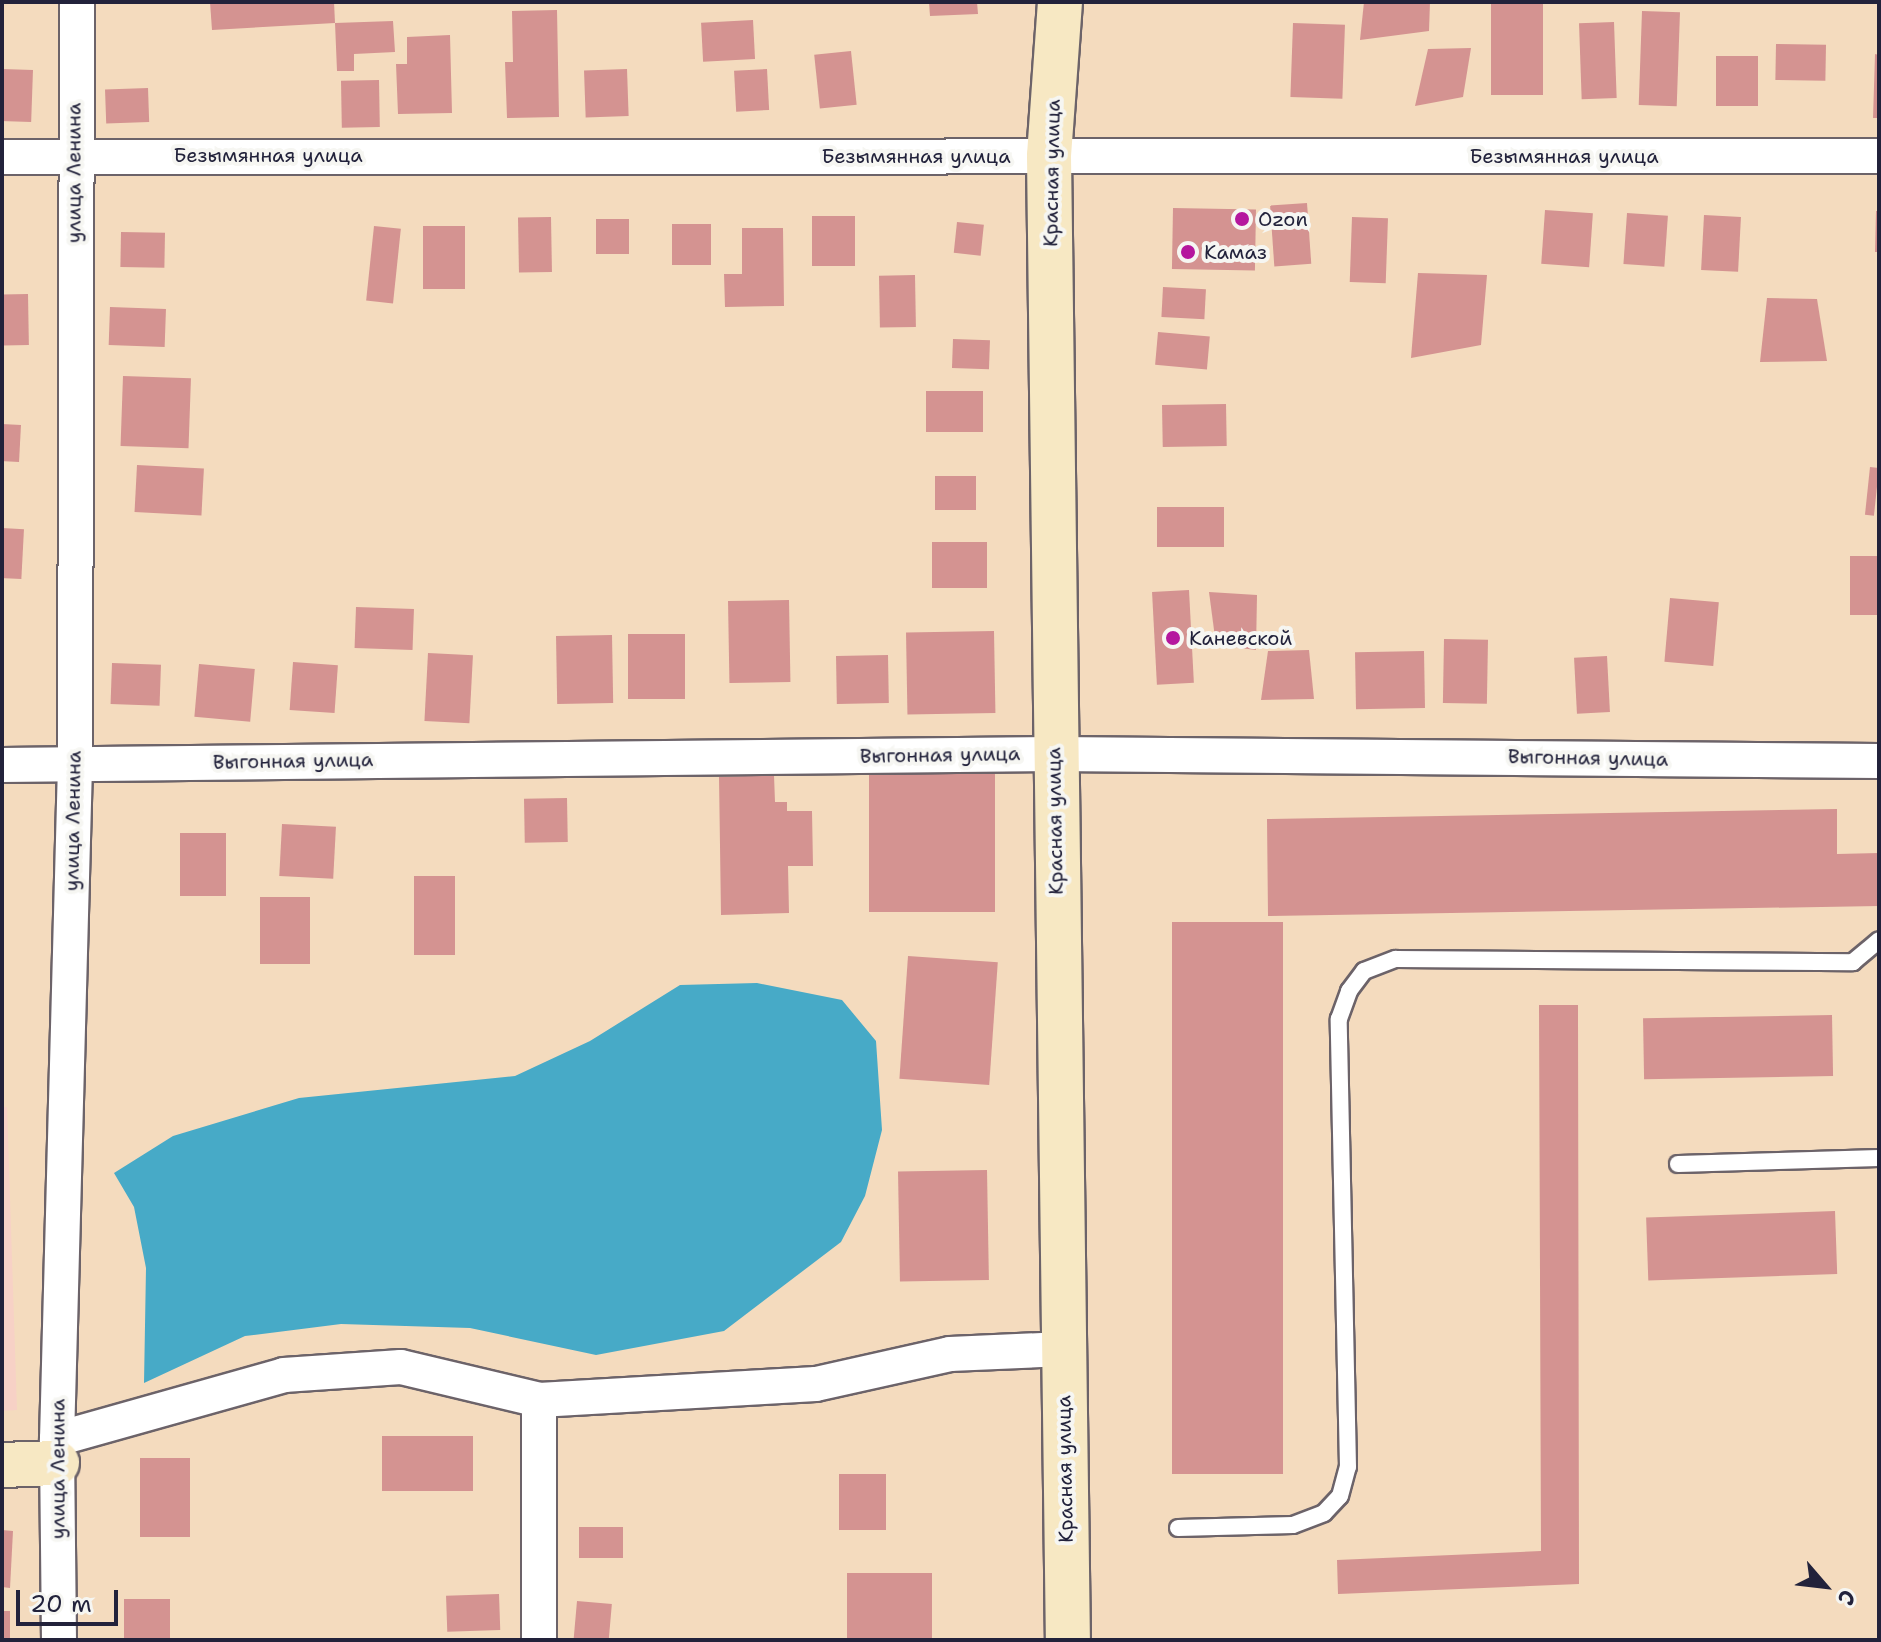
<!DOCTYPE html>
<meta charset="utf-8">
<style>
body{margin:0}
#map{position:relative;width:1881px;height:1642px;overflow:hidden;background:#f4dbbe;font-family:"Shantell Sans",sans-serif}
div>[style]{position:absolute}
.built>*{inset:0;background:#f7d1c6}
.water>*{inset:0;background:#47aac7}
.building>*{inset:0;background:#d49391;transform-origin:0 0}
.roads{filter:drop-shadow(2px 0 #6c6369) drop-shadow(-2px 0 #6c6369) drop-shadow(0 2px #6c6369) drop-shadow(0 -2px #6c6369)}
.lane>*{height:16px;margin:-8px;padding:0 8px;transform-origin:8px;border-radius:8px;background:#fff}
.street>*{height:34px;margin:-17px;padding:0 17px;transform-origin:17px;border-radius:17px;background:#fff}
.secondary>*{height:44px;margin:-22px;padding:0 22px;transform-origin:22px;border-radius:22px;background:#f7e8c3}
.dots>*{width:22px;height:22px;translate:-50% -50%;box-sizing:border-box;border:4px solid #f6f6f2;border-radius:50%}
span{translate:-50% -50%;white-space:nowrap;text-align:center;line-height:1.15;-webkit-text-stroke:8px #f6f6f2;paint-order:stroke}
.street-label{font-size:20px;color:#22223b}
.poi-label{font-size:20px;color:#22223b}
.left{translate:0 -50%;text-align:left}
.frame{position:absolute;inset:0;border:4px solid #22223b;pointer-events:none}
.north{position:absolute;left:1785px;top:1546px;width:80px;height:80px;-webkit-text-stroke:6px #f6f6f2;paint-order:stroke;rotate:118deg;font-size:22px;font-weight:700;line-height:32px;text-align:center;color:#22223b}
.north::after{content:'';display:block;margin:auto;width:28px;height:36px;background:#22223b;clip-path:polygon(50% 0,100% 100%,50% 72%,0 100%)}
.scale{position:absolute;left:16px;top:1590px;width:102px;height:36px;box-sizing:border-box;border:4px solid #22223b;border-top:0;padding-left:10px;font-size:24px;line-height:28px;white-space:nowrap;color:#22223b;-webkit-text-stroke:6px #f6f6f2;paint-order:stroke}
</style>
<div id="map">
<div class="built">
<i style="clip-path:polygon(2px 1107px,7px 1107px,17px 1410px,2px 1411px)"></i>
</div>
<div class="water">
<i style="clip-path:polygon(757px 983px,842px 1000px,876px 1041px,882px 1130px,865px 1196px,841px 1242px,724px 1331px,596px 1355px,470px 1328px,341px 1324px,245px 1336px,144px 1383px,146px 1268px,134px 1207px,114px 1173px,173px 1136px,299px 1098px,515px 1076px,590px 1041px,680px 985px)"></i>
</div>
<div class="building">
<i style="clip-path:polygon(210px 2px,334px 2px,335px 23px,212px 30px)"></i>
<i style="clip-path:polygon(929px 2px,977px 2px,978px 14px,930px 16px)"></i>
<i style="clip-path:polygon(1364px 2px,1430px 2px,1429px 31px,1360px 40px)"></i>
<i style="left:1491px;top:2px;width:52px;height:93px"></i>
<i style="clip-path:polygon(557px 10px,559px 117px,507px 118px,505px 62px,513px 62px,512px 11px)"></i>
<i style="left:1642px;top:11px;width:38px;height:94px;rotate:2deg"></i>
<i style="left:753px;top:20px;width:39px;height:52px;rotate:87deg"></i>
<i style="clip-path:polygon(393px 21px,395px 52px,354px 54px,354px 71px,337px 71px,335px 23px)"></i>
<i style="left:1614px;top:22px;width:76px;height:35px;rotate:88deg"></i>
<i style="left:1293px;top:23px;width:52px;height:74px;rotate:2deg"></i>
<i style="clip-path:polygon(450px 35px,452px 113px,398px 114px,396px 64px,407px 64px,407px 37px)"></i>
<i style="left:1776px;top:44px;width:50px;height:36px;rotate:1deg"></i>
<i style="clip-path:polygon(1471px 48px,1463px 97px,1415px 106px,1428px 49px)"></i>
<i style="left:851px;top:51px;width:54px;height:37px;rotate:84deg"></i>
<i style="clip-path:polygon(1875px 54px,1879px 55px,1879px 118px,1873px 118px)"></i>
<i style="left:1716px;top:56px;width:42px;height:50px"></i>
<i style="left:2px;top:69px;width:31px;height:52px;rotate:2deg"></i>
<i style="left:627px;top:69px;width:47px;height:43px;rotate:88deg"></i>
<i style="left:767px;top:69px;width:41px;height:33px;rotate:87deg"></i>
<i style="left:379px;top:80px;width:47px;height:38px;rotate:89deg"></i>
<i style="left:148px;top:88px;width:34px;height:43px;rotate:88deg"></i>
<i style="left:1307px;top:203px;width:61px;height:37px;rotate:86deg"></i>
<i style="left:1173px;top:208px;width:83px;height:61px;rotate:1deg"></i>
<i style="left:1545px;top:210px;width:48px;height:54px;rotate:4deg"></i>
<i style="clip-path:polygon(1876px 211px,1879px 211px,1879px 252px,1875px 252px)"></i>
<i style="left:1627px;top:213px;width:41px;height:51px;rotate:4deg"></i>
<i style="left:1704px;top:215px;width:37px;height:55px;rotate:3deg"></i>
<i style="left:855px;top:216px;width:50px;height:43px;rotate:90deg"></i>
<i style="left:551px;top:217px;width:55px;height:33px;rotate:89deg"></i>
<i style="left:1352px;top:217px;width:36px;height:65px;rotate:2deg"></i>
<i style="left:596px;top:219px;width:33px;height:35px"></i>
<i style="left:957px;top:222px;width:27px;height:31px;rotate:6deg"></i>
<i style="left:672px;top:224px;width:39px;height:41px"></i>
<i style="left:374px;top:226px;width:27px;height:75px;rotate:6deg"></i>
<i style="left:423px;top:226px;width:42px;height:63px"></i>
<i style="clip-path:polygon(742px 228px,783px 228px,784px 306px,725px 307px,724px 274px,742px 274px)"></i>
<i style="left:121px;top:232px;width:44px;height:35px;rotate:1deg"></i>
<i style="clip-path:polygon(1418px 273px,1487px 275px,1481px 345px,1411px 358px)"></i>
<i style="left:915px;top:275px;width:52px;height:36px;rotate:89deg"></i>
<i style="left:1163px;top:287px;width:43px;height:30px;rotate:3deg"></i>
<i style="left:28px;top:294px;width:51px;height:26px;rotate:89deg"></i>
<i style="clip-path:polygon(1767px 298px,1817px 299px,1827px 361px,1760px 362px)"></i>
<i style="left:110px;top:307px;width:56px;height:38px;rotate:2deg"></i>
<i style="left:1158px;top:332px;width:52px;height:33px;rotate:5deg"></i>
<i style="left:953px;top:339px;width:37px;height:29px;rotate:2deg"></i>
<i style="left:123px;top:376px;width:68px;height:70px;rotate:2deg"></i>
<i style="left:983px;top:391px;width:41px;height:57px;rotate:90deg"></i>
<i style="left:1226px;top:404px;width:42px;height:64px;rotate:89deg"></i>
<i style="left:2px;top:424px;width:19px;height:37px;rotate:3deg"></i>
<i style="left:137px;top:465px;width:67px;height:47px;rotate:3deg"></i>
<i style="left:1870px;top:467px;width:9px;height:48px;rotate:6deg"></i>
<i style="left:935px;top:476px;width:41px;height:34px"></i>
<i style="left:1157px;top:507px;width:67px;height:40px"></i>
<i style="left:2px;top:528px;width:22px;height:50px;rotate:3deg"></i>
<i style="left:987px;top:542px;width:46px;height:55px;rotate:90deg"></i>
<i style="left:1879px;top:556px;width:59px;height:29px;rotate:90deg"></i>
<i style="left:1189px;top:590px;width:93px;height:37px;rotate:87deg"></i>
<i style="clip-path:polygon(1209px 592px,1257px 595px,1256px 650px,1216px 645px)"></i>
<i style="left:1670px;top:598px;width:49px;height:64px;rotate:5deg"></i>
<i style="left:789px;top:600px;width:82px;height:61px;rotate:89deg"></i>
<i style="left:356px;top:607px;width:58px;height:41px;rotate:2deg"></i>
<i style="left:994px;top:631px;width:82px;height:88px;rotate:89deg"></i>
<i style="left:685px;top:634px;width:65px;height:57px;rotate:90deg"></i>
<i style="left:612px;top:635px;width:68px;height:56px;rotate:89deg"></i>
<i style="left:1444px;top:639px;width:44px;height:64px;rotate:1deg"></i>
<i style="clip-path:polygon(1309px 650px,1314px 699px,1261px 700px,1268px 651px)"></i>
<i style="left:1424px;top:651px;width:57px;height:69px;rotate:89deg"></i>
<i style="left:428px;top:653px;width:45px;height:68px;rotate:3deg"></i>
<i style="left:888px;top:655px;width:48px;height:52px;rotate:89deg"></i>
<i style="left:1607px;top:656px;width:56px;height:33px;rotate:87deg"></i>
<i style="left:293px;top:662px;width:45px;height:48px;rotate:4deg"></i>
<i style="left:112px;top:663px;width:49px;height:41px;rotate:2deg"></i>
<i style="left:199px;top:664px;width:56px;height:53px;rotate:5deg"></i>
<i style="left:995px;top:770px;width:142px;height:126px;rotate:90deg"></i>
<i style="clip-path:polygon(774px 775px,775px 802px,787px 802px,787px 811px,812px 811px,813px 866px,788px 866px,789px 913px,721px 915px,719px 777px)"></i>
<i style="left:567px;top:798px;width:44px;height:43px;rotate:89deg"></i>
<i style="clip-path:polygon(1837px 809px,1837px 854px,1879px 853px,1879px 906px,1268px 916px,1267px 819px)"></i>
<i style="left:282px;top:824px;width:54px;height:52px;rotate:3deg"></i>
<i style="left:180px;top:833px;width:46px;height:63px"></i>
<i style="left:414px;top:876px;width:41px;height:79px"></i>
<i style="left:260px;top:897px;width:50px;height:67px"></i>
<i style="left:1283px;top:922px;width:552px;height:111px;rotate:90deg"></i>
<i style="left:908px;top:956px;width:90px;height:123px;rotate:4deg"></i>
<i style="clip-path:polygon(1539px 1005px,1578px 1005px,1579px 1584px,1338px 1594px,1337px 1560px,1541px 1551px)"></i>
<i style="left:1832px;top:1015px;width:61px;height:189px;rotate:89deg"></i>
<i style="left:987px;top:1170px;width:110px;height:89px;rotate:89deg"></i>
<i style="left:1835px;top:1211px;width:63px;height:189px;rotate:88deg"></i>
<i style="left:473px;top:1436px;width:55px;height:91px;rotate:90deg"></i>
<i style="left:140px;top:1458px;width:50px;height:79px"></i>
<i style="left:886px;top:1474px;width:56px;height:47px;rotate:90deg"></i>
<i style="left:579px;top:1527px;width:44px;height:31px"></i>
<i style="clip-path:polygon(2px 1530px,13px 1531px,10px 1588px,2px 1587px)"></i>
<i style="left:932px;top:1573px;width:66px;height:85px;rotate:90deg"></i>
<i style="left:499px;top:1594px;width:36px;height:53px;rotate:88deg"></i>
<i style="left:124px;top:1599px;width:46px;height:41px"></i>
<i style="left:577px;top:1601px;width:35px;height:39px;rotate:5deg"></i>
<i style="left:2px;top:1611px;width:8px;height:29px"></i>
</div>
<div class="roads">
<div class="lane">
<i style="left:1678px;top:1164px;width:201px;rotate:-1.7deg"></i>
<i style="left:1178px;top:1528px;width:115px;rotate:-1.5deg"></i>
<i style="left:1293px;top:1525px;width:33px;rotate:-21deg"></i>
<i style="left:1324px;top:1513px;width:23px;rotate:-47deg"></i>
<i style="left:1340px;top:1496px;width:30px;rotate:-75deg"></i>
<i style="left:1348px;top:1467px;width:448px;rotate:-91.2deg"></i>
<i style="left:1339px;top:1019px;width:30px;rotate:-70deg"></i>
<i style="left:1349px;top:991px;width:25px;rotate:-53deg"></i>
<i style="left:1364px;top:971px;width:34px;rotate:-21deg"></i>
<i style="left:1396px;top:959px;width:457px;rotate:0.4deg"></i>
<i style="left:1853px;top:962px;width:34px;rotate:-40deg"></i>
</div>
<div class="street">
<i style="left:2px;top:157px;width:1877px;rotate:-0.03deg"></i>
<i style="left:2px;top:765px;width:1052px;rotate:-0.6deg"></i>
<i style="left:1054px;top:754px;width:825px;rotate:0.49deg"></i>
<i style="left:57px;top:1439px;width:236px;rotate:-15.7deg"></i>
<i style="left:284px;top:1375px;width:117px;rotate:-3.9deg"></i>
<i style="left:401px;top:1367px;width:142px;rotate:13.4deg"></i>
<i style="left:539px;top:1400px;width:277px;rotate:-3.3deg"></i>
<i style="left:816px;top:1384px;width:137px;rotate:-12.6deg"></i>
<i style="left:950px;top:1354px;width:113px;rotate:-2.5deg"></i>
<i style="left:59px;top:1640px;width:201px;rotate:-90.6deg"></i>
<i style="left:57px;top:1439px;width:675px;rotate:-88.47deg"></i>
<i style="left:75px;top:764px;width:762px;rotate:-89.85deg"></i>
<i style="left:539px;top:1640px;width:240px;rotate:-90deg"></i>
</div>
<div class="secondary">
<i style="left:1060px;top:2px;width:154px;rotate:94.1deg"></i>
<i style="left:1049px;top:156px;width:1484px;rotate:89.27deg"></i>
<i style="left:2px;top:1465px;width:55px;rotate:-2.1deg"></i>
</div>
</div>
<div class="dots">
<i style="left:1242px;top:219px;background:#b5179e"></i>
<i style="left:1188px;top:252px;background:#b5179e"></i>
<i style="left:1173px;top:638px;background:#b5179e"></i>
</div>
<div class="street-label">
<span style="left:268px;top:155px">Безымянная улица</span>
<span style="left:916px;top:156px">Безымянная улица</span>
<span style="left:1564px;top:156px">Безымянная улица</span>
<span style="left:74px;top:173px;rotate:-90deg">улица Ленина</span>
<span style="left:1052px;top:173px;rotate:-89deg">Красная улица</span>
<span style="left:940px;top:755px;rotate:-1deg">Выгонная улица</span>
<span style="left:1588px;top:758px;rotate:1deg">Выгонная улица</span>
<span style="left:293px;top:761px;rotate:-1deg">Выгонная улица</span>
<span style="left:73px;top:821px;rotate:-89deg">улица Ленина</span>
<span style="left:1055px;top:821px;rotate:-91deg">Красная улица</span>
<span style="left:58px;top:1469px;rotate:-90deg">улица Ленина</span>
<span style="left:1065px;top:1469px;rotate:-91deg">Красная улица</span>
</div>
<div class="poi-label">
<span class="left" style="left:1258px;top:219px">Ozon</span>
<span class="left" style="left:1204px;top:252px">Камаз</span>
<span class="left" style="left:1189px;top:638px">Каневской</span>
</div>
<div class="frame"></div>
<div class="north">С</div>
<div class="scale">20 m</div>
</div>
